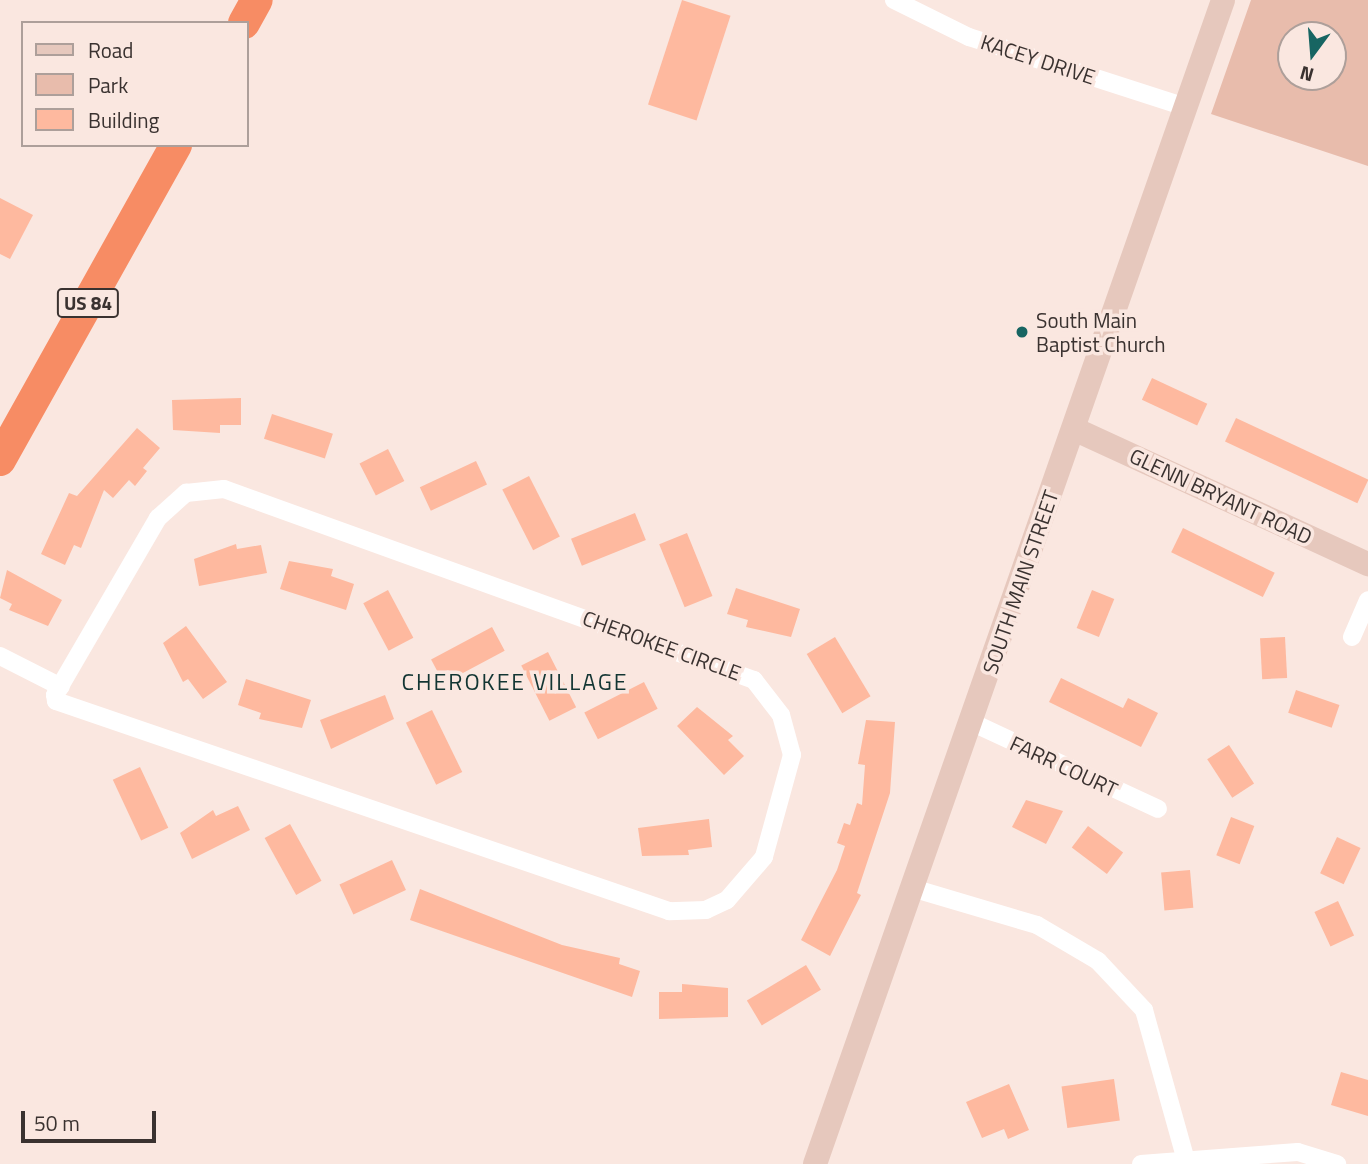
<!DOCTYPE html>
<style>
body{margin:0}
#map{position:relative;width:1368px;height:1164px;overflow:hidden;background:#fae7e0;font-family:"Titillium Web",sans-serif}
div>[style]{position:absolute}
.green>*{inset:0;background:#e8bcac}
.building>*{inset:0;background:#feb99f;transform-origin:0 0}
.street>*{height:18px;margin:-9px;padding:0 9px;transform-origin:9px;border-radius:9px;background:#fff}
.secondary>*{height:24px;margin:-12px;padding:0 12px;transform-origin:12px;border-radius:12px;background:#e6c8bd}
.highway>*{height:32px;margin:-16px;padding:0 16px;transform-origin:16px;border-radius:16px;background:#f78c64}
.dots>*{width:19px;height:19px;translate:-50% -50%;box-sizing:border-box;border:4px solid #fae7e0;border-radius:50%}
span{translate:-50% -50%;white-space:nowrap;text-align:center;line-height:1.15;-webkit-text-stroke:7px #fae7e0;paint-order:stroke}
.shield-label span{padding:2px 5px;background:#fae7e0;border:2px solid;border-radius:5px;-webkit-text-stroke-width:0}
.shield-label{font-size:19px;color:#3a3230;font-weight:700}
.street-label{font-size:21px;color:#3a3230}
.poi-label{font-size:21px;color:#3a3230}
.left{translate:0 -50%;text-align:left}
.neighbourhood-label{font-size:23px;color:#123533;letter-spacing:2px}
.legend{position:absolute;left:21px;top:21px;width:228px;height:126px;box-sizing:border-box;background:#fae7e0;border:2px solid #ad9f9a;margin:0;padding:9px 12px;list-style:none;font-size:21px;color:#3a3230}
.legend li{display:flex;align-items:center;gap:14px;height:35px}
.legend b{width:35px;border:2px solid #ad9f9a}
.north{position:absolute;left:1277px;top:21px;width:70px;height:70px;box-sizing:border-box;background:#fae7e0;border:2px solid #ad9f9a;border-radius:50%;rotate:196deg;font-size:19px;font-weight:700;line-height:28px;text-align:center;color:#3a3230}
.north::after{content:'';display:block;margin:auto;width:24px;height:32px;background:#176562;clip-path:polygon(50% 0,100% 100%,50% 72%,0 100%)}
.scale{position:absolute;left:21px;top:1111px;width:135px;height:32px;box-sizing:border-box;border:4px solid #3a3230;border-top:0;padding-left:9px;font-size:21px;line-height:24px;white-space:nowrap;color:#3a3230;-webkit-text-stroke:5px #fae7e0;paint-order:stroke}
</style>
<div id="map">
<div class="green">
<i style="clip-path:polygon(evenodd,1251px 0,1368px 0,1368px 166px,1211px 114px,1251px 0,1291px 35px,1333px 35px,1333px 77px,1291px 77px,1291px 35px)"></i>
</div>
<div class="building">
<i style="left:682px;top:0;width:51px;height:110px;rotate:18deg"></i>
<i style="clip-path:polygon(0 198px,33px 215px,10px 259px,0 254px)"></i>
<i style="left:1152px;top:378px;width:61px;height:24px;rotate:25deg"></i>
<i style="clip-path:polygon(241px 398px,241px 425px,220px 425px,220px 433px,173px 430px,172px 400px)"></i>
<i style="left:272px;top:414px;width:64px;height:26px;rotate:18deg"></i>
<i style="left:1236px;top:418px;width:146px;height:26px;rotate:25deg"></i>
<i style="clip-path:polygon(137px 428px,160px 448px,143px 468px,147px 471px,135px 486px,129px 480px,113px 498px,104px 490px,81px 548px,74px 545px,65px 565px,41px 554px,69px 493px,77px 496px)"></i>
<i style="left:388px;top:449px;width:36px;height:32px;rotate:63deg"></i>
<i style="left:476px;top:461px;width:26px;height:62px;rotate:65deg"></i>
<i style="left:529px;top:476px;width:68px;height:30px;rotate:63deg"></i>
<i style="left:635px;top:513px;width:29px;height:69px;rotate:68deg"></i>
<i style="left:1183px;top:528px;width:102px;height:27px;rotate:26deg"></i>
<i style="left:687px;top:533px;width:68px;height:30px;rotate:68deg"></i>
<i style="clip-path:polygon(236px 544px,237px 549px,261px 545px,267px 573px,199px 586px,194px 559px)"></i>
<i style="clip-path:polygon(289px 561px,333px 569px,331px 576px,354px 584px,346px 610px,280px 589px)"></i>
<i style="clip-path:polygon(7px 570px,62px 600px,48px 626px,9px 610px,12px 604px,0 598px)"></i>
<i style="clip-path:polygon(736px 588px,800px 609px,791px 637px,746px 627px,748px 620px,727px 614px)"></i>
<i style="left:388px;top:590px;width:54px;height:28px;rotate:62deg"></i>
<i style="left:1092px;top:590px;width:24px;height:41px;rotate:22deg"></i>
<i style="clip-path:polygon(186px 626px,227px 682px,203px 699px,188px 679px,183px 682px,163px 643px)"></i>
<i style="left:492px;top:627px;width:27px;height:69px;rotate:62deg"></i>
<i style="left:835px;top:637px;width:69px;height:33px;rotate:59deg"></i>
<i style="left:1285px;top:637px;width:41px;height:25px;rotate:87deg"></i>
<i style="left:548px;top:652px;width:62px;height:30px;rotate:63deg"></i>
<i style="clip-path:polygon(1061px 678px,1123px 708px,1128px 698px,1158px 713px,1141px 747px,1049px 702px)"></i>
<i style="clip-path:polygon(246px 679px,311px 700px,302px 728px,259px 719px,261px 713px,238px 705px)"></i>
<i style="left:644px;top:682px;width:30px;height:67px;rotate:63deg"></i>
<i style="left:1296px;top:690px;width:46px;height:24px;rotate:19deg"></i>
<i style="clip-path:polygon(385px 695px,394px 719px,331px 749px,320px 720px)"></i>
<i style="clip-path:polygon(697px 707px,733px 736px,728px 740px,744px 756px,724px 775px,677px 726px)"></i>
<i style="left:432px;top:710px;width:69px;height:29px;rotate:64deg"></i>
<i style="clip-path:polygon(866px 720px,895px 722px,890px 793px,857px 893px,861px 895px,830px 956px,801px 940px,837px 870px,845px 846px,837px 843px,844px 823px,850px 825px,857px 803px,862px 805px,865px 765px,858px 764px)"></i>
<i style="left:1229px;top:745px;width:46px;height:26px;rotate:57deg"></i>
<i style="left:140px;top:767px;width:67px;height:30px;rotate:65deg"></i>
<i style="clip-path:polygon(1026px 800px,1063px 811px,1046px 844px,1012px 827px)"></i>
<i style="clip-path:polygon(238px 806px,250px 830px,192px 859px,180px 833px,213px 810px,216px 816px)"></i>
<i style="left:1231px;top:817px;width:25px;height:41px;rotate:21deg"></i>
<i style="clip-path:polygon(709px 819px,712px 847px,688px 850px,689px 855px,642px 856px,638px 828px)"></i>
<i style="left:290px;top:824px;width:65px;height:29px;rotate:61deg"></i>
<i style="left:1088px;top:826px;width:44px;height:27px;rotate:37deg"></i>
<i style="left:1337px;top:837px;width:26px;height:40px;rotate:25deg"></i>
<i style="left:392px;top:860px;width:33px;height:58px;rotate:65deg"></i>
<i style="left:1190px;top:870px;width:38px;height:29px;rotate:85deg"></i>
<i style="clip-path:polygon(420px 889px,562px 945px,620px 958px,619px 964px,640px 971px,632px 997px,410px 920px)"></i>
<i style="left:1338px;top:901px;width:38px;height:26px;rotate:65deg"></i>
<i style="left:806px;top:965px;width:29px;height:69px;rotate:59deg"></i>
<i style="clip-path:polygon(682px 984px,728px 988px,728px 1017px,659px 1019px,659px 992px,682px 992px)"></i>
<i style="clip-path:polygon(1341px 1072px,1368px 1080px,1368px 1116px,1331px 1105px)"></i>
<i style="left:1114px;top:1079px;width:42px;height:53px;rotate:82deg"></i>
<i style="clip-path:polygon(1009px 1084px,1029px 1130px,1008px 1139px,1004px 1129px,982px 1138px,966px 1102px)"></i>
</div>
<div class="street">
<i style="left:894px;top:0;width:84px;rotate:26.3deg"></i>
<i style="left:969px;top:37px;width:228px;rotate:17.9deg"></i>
<i style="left:224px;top:489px;width:563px;rotate:19.82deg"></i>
<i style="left:754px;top:680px;width:44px;rotate:52.4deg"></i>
<i style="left:781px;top:715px;width:41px;rotate:74.6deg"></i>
<i style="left:792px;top:755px;width:106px;rotate:105.4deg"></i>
<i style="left:764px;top:857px;width:57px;rotate:130.7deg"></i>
<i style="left:727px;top:900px;width:23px;rotate:155deg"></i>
<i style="left:706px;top:910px;width:37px;rotate:178deg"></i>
<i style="left:669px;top:911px;width:648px;rotate:-161.09deg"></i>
<i style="left:56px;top:701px;width:6px;rotate:-99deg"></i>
<i style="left:55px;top:695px;width:205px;rotate:-59.8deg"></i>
<i style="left:158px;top:518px;width:38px;rotate:-42deg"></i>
<i style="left:186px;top:493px;width:38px;rotate:-6deg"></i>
<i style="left:1352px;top:637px;width:40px;rotate:-66.6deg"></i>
<i style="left:0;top:656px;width:68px;rotate:26.9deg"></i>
<i style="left:971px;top:722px;width:206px;rotate:24.9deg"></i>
<i style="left:912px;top:888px;width:130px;rotate:16.5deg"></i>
<i style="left:1037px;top:925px;width:71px;rotate:30.5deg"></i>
<i style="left:1098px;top:961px;width:67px;rotate:46.8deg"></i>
<i style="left:1144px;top:1010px;width:160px;rotate:74.4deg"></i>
<i style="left:1141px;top:1164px;width:157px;rotate:-4.4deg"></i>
<i style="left:1298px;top:1152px;width:41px;rotate:17.1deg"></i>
</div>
<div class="secondary">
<i style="left:1074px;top:429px;width:324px;rotate:24.7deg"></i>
<i style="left:815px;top:1164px;width:1233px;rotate:-70.68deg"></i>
</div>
<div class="highway">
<i style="left:244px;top:23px;width:26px;rotate:-61deg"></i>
<i style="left:0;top:460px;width:361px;rotate:-60.8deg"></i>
</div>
<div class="dots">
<i style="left:1022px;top:332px;background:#176562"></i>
</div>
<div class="shield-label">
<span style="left:88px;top:303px">US 84</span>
</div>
<div class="street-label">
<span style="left:1038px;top:59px;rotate:18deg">KACEY DRIVE</span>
<span style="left:1221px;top:496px;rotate:25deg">GLENN BRYANT ROAD</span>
<span style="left:1020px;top:582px;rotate:-71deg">SOUTH MAIN STREET</span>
<span style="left:662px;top:645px;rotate:20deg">CHEROKEE CIRCLE</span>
<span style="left:1064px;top:766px;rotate:25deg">FARR COURT</span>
</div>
<div class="poi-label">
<span class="left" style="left:1036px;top:332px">South Main<br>Baptist Church</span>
</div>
<div class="neighbourhood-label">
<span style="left:515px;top:682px">CHEROKEE VILLAGE</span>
</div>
<ul class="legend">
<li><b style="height:9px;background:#e6c8bd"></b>Road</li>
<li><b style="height:19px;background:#e8bcac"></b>Park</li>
<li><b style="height:19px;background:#feb99f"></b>Building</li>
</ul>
<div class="north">N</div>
<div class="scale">50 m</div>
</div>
